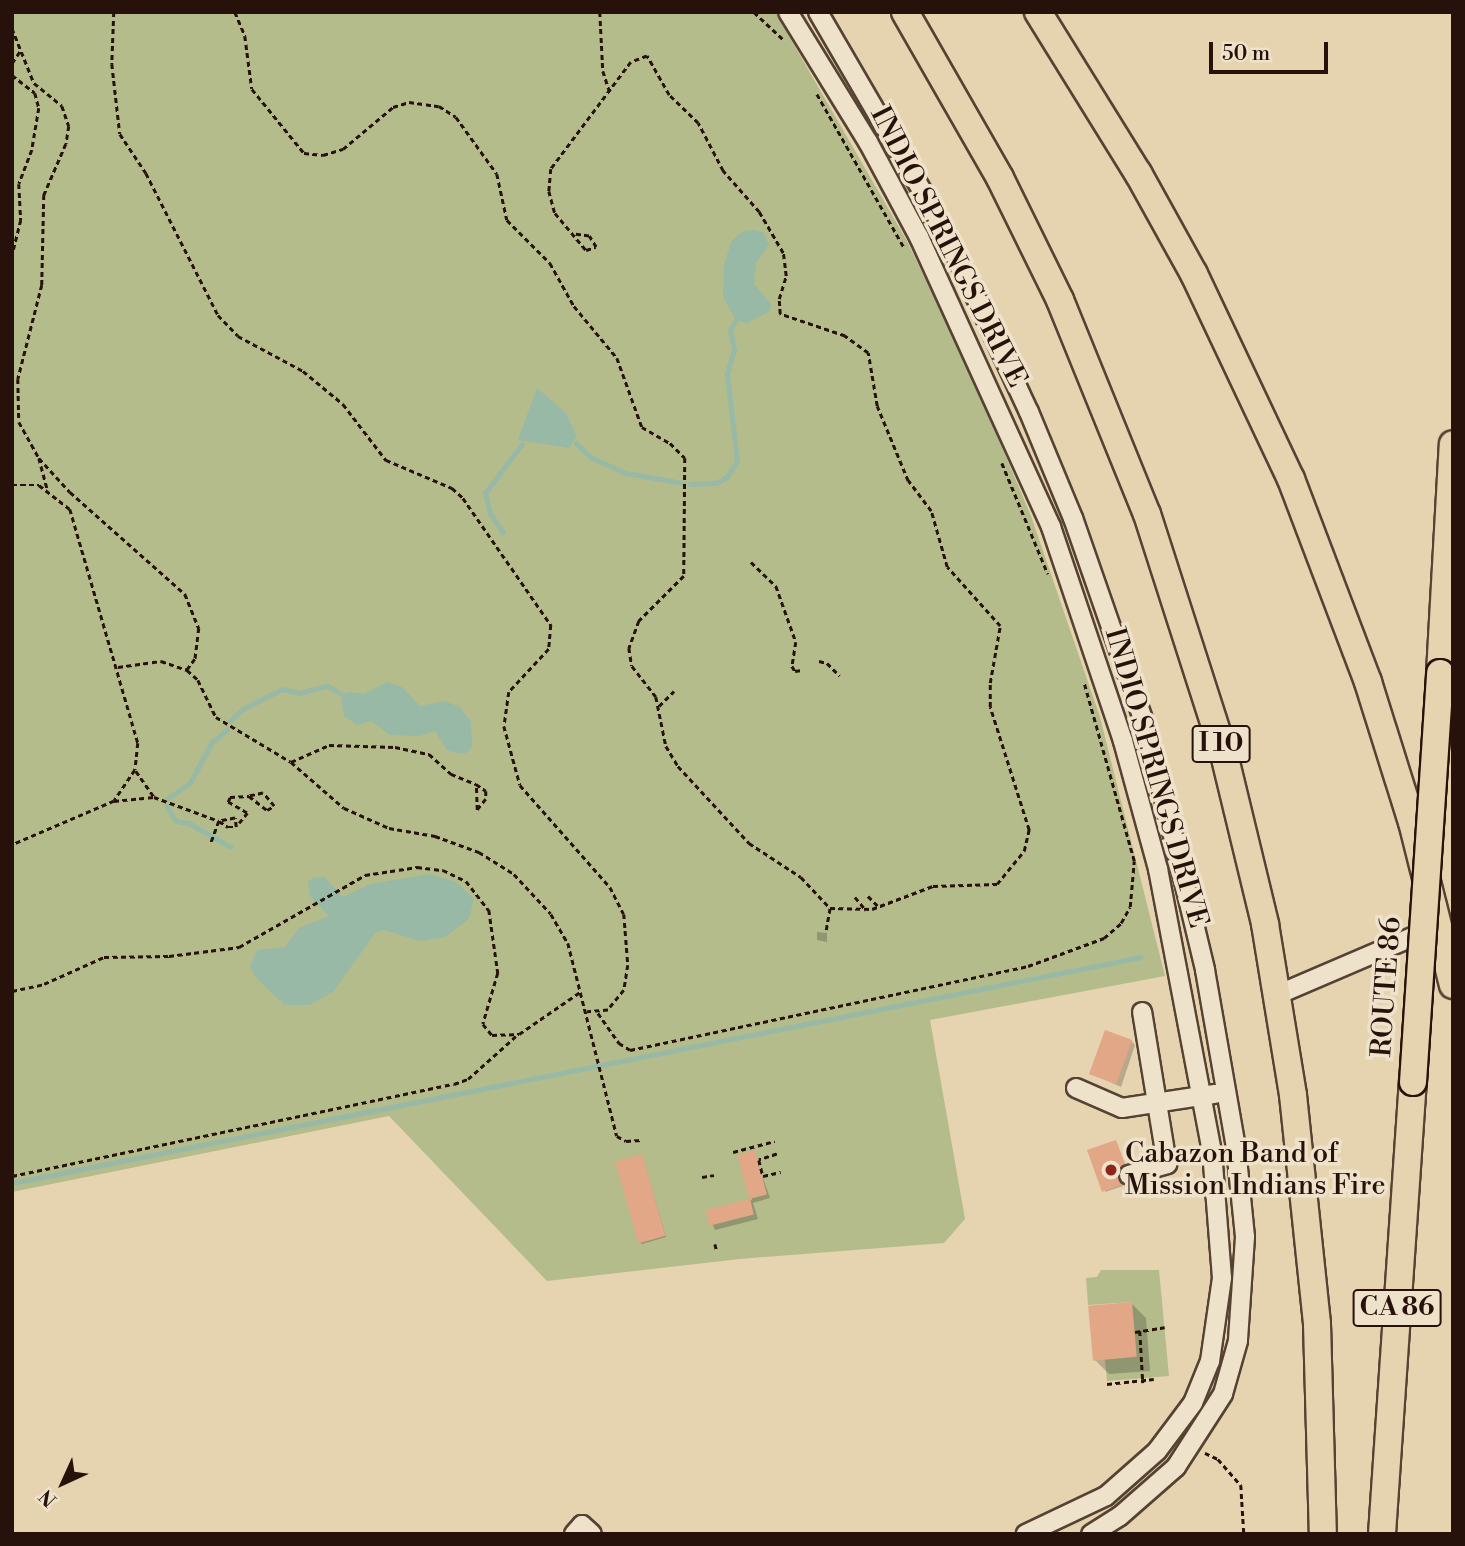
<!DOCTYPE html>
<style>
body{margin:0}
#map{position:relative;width:1465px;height:1546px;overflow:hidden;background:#e6d3af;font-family:"Libre Bodoni",serif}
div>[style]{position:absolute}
.green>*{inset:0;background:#b5bc8b}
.water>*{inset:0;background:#97b9a5}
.shadow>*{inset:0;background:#0003}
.stream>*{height:4.5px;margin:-2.25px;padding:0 2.25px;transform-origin:2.25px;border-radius:2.25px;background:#97b9a5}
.building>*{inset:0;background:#e1a787;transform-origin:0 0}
.path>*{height:2.5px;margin-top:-1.25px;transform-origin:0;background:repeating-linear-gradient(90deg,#26120a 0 5px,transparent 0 8.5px)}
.roads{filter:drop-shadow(2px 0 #564233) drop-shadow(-2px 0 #564233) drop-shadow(0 2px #564233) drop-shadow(0 -2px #564233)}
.minor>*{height:18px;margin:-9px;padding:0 9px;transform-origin:9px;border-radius:9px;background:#efe2cb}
.highway>*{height:26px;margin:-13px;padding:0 13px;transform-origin:13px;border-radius:13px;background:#e6d3af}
.bridges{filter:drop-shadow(2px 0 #26120a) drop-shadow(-2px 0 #26120a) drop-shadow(0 2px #26120a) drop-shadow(0 -2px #26120a)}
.highway-bridge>*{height:26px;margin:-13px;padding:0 13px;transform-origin:13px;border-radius:13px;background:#e6d3af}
.dots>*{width:19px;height:19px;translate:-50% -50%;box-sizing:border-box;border:4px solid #efe2cb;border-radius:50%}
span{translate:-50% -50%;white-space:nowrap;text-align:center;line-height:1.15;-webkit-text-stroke:7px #efe2cb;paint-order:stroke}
.shield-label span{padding:2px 5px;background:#efe2cb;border:2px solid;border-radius:5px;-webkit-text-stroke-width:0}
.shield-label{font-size:26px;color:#26120a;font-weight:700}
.street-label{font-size:28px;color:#26120a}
.poi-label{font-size:28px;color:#26120a}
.left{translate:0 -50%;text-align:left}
.frame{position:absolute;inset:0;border:14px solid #26120a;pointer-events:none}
.north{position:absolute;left:28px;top:1448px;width:70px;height:70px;-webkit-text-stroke:5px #efe2cb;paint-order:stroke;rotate:225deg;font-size:19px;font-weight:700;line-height:28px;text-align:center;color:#26120a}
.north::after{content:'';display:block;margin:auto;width:24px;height:32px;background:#26120a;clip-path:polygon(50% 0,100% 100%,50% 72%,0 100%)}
.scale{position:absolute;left:1209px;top:42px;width:119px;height:32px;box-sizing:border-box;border:4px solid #26120a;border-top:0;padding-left:9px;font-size:21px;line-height:24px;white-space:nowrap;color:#26120a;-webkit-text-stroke:5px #efe2cb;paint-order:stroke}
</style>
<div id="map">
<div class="green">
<i style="clip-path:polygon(12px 12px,775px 12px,907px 241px,972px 376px,1031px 516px,1100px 717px,1165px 976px,930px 1020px,965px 1219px,944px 1243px,740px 1259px,547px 1281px,389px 1116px,12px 1192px)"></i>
<i style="clip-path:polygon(1101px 1270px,1159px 1270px,1169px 1376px,1107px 1381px,1105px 1360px,1132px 1302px,1088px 1305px,1086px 1278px,1097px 1277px)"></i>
</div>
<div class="water">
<i style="clip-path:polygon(756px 230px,764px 233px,769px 245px,756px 263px,754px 284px,771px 304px,770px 311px,747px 323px,736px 320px,723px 297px,724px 265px,732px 240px,743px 231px)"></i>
<i style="clip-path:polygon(537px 388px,566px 413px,577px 436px,569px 448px,518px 440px)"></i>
<i style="clip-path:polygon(387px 682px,402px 687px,420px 706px,445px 701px,460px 707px,471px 722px,472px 747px,466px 753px,456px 753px,447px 750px,435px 731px,419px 736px,390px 735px,371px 721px,357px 725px,344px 716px,341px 698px,348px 692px,364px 694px)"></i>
<i style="clip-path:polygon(430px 874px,456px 882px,474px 899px,469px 919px,445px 937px,420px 941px,384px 930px,376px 932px,333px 992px,309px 1005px,285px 1005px,255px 977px,250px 966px,257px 950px,285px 947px,299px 928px,329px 916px,310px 896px,308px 883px,312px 878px,324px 877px,343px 897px,370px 884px)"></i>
</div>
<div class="shadow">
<i style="clip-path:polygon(817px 932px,827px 933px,827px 942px,817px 940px)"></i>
<i style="clip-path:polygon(1131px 1041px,1135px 1045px,1121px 1087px,1092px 1074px)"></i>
<i style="clip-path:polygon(1116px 1142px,1126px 1167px,1118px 1175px,1123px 1186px,1105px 1192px)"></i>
<i style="clip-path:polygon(754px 1152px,770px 1198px,753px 1203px,758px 1219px,715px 1230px,707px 1212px,752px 1200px,740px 1156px)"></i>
<i style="clip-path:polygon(642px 1156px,666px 1237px,642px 1244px,640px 1243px)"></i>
<i style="clip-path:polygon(1131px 1303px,1146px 1318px,1150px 1371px,1109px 1374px,1095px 1360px)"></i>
</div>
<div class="stream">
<i style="left:576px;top:443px;width:21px;rotate:43deg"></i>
<i style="left:591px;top:457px;width:38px;rotate:25deg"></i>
<i style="left:626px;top:473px;width:58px;rotate:10deg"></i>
<i style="left:690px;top:484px;width:26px;rotate:-2deg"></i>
<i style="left:716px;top:483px;width:13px;rotate:-29deg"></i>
<i style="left:727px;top:477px;width:19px;rotate:-58deg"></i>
<i style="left:737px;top:461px;width:88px;rotate:-96.6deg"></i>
<i style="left:727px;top:374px;width:25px;rotate:-74deg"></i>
<i style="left:734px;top:350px;width:20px;rotate:-101deg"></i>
<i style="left:730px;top:330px;width:12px;rotate:-59deg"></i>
<i style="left:503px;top:533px;width:23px;rotate:-124deg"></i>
<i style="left:490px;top:514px;width:22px;rotate:-103deg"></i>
<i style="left:485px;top:493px;width:61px;rotate:-52.9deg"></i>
<i style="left:230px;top:721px;width:18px;rotate:-43deg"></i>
<i style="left:243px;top:709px;width:44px;rotate:-27.1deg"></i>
<i style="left:282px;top:689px;width:18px;rotate:13deg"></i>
<i style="left:300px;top:693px;width:28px;rotate:-15deg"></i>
<i style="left:327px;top:686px;width:19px;rotate:28deg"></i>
<i style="left:167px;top:799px;width:28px;rotate:-35deg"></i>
<i style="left:190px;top:783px;width:47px;rotate:-61.8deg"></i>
<i style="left:212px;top:742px;width:19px;rotate:-39deg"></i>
<i style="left:167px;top:806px;width:17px;rotate:59deg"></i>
<i style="left:176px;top:821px;width:13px;rotate:9deg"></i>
<i style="left:189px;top:823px;width:48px;rotate:29.7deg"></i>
<i style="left:12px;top:1183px;width:1151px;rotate:-11.32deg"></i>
</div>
<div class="building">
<i style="left:1105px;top:1030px;width:29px;height:47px;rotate:20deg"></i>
<i style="clip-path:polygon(1116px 1140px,1125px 1164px,1118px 1173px,1123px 1184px,1102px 1192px,1087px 1150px)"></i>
<i style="left:755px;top:1150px;width:46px;height:18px;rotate:75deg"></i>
<i style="left:642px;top:1154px;width:85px;height:28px;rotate:74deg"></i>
<i style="left:750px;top:1199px;width:16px;height:46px;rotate:76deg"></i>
<i style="left:1132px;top:1302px;width:55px;height:44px;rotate:85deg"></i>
</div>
<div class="path">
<i style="left:114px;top:12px;width:52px;rotate:92.2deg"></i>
<i style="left:112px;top:64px;width:70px;rotate:83.5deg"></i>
<i style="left:120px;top:134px;width:47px;rotate:56.3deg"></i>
<i style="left:146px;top:173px;width:159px;rotate:63.1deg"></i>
<i style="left:218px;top:315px;width:29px;rotate:46deg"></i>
<i style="left:238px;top:336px;width:74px;rotate:28.3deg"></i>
<i style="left:303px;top:371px;width:52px;rotate:39.5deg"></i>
<i style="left:343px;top:404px;width:71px;rotate:52.5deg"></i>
<i style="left:386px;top:460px;width:72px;rotate:23deg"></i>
<i style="left:452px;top:488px;width:15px;rotate:42deg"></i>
<i style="left:463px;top:498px;width:155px;rotate:55.3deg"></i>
<i style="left:551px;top:625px;width:24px;rotate:95deg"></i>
<i style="left:549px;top:649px;width:59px;rotate:132.9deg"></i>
<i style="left:509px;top:692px;width:34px;rotate:98deg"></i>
<i style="left:504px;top:726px;width:61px;rotate:74.8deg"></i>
<i style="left:520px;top:785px;width:136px;rotate:48.6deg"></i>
<i style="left:610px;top:887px;width:30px;rotate:63deg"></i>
<i style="left:624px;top:914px;width:51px;rotate:85.5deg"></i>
<i style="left:628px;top:965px;width:25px;rotate:99deg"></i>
<i style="left:624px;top:990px;width:26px;rotate:129deg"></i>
<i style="left:608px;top:1010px;width:21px;rotate:175deg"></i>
<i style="left:235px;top:12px;width:26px;rotate:67deg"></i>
<i style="left:245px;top:36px;width:53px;rotate:82.5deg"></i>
<i style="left:252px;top:89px;width:82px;rotate:50.9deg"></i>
<i style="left:304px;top:153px;width:19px;rotate:6deg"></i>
<i style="left:323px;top:155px;width:21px;rotate:-17deg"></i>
<i style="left:343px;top:149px;width:65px;rotate:-40deg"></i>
<i style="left:393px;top:107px;width:17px;rotate:-17deg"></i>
<i style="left:409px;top:102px;width:30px;rotate:8deg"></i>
<i style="left:439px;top:106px;width:20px;rotate:33deg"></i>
<i style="left:456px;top:117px;width:70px;rotate:54.3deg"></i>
<i style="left:497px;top:174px;width:47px;rotate:77.7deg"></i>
<i style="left:507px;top:220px;width:61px;rotate:45deg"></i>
<i style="left:550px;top:263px;width:49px;rotate:60.8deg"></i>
<i style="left:574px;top:306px;width:67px;rotate:50.4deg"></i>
<i style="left:617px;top:358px;width:73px;rotate:70.1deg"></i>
<i style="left:642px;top:427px;width:32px;rotate:30deg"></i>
<i style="left:670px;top:443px;width:21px;rotate:45deg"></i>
<i style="left:685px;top:458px;width:118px;rotate:90.5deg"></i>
<i style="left:684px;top:576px;width:64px;rotate:135deg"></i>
<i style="left:639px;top:621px;width:29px;rotate:110deg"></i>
<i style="left:629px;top:648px;width:18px;rotate:81deg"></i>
<i style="left:632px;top:666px;width:39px;rotate:52deg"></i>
<i style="left:656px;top:697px;width:50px;rotate:78.5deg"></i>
<i style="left:666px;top:746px;width:23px;rotate:59deg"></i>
<i style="left:678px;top:766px;width:105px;rotate:47.3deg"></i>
<i style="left:749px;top:843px;width:62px;rotate:33.2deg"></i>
<i style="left:801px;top:877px;width:42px;rotate:46.9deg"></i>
<i style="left:830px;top:908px;width:42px;rotate:1.4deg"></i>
<i style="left:872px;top:909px;width:65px;rotate:-20.7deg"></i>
<i style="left:933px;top:886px;width:64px;rotate:-1.8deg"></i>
<i style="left:997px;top:884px;width:43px;rotate:-50.7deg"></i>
<i style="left:1024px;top:851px;width:22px;rotate:-77deg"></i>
<i style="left:1029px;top:830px;width:129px;rotate:-107.6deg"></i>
<i style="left:990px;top:707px;width:24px;rotate:-90deg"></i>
<i style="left:990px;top:683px;width:58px;rotate:-80deg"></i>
<i style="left:1000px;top:626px;width:79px;rotate:-131.9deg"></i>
<i style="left:947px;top:567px;width:58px;rotate:-105.9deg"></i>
<i style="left:931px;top:511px;width:38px;rotate:-127deg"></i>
<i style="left:908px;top:481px;width:81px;rotate:-112.5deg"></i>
<i style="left:877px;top:406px;width:54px;rotate:-99.6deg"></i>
<i style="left:868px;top:353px;width:29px;rotate:-144deg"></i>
<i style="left:845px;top:336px;width:69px;rotate:-161.3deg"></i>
<i style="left:780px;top:314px;width:15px;rotate:-94deg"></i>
<i style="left:779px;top:299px;width:24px;rotate:-73deg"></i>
<i style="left:786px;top:276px;width:23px;rotate:-97deg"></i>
<i style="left:783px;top:253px;width:48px;rotate:-120.3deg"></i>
<i style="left:759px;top:212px;width:55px;rotate:-131.3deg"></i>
<i style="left:723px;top:171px;width:54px;rotate:-117.5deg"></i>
<i style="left:698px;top:123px;width:40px;rotate:-136deg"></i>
<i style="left:669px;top:95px;width:45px;rotate:-119.4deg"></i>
<i style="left:647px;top:56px;width:17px;rotate:159deg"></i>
<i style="left:631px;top:62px;width:134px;rotate:126.8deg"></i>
<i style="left:551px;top:169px;width:22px;rotate:95deg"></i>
<i style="left:549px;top:191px;width:23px;rotate:75deg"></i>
<i style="left:555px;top:213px;width:48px;rotate:50deg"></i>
<i style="left:586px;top:250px;width:10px;rotate:-17deg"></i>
<i style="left:596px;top:247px;width:13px;rotate:-122deg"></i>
<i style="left:589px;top:236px;width:15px;rotate:-172deg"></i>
<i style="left:600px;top:12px;width:59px;rotate:87.1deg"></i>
<i style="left:603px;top:71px;width:22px;rotate:72deg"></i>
<i style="left:754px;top:12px;width:42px;rotate:43.1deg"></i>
<i style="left:12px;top:28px;width:59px;rotate:68.2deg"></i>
<i style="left:34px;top:83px;width:36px;rotate:39deg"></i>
<i style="left:62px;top:106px;width:21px;rotate:71deg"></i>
<i style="left:69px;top:126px;width:18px;rotate:99deg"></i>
<i style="left:66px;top:144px;width:56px;rotate:113.3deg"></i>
<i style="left:44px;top:195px;width:90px;rotate:91.3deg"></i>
<i style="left:42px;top:285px;width:97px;rotate:104.3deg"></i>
<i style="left:18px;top:379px;width:43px;rotate:88.7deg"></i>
<i style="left:19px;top:422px;width:41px;rotate:60.9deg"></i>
<i style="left:39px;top:458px;width:46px;rotate:47.6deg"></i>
<i style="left:70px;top:492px;width:154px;rotate:41.6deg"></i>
<i style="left:185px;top:594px;width:37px;rotate:68deg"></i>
<i style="left:199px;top:628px;width:31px;rotate:97deg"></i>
<i style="left:195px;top:659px;width:14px;rotate:126deg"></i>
<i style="left:12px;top:63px;width:14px;rotate:-56deg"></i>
<i style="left:12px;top:75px;width:29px;rotate:38deg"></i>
<i style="left:35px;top:93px;width:16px;rotate:75deg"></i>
<i style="left:39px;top:108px;width:43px;rotate:99.5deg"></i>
<i style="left:32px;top:150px;width:36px;rotate:111deg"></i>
<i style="left:19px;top:184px;width:36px;rotate:87deg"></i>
<i style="left:21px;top:220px;width:36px;rotate:104deg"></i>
<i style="left:817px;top:94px;width:176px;rotate:60.4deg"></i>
<i style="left:39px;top:458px;width:31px;rotate:75deg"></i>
<i style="left:1002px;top:463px;width:120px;rotate:67.5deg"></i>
<i style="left:12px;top:485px;width:27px"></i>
<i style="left:39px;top:485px;width:39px;rotate:38deg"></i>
<i style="left:70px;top:509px;width:244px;rotate:73.8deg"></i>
<i style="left:138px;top:743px;width:27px;rotate:96deg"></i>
<i style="left:135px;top:770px;width:37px;rotate:124deg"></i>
<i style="left:114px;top:801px;width:111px;rotate:156.7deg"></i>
<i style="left:751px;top:562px;width:35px;rotate:44deg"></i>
<i style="left:776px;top:586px;width:59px;rotate:70.3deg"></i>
<i style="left:796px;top:642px;width:24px;rotate:99deg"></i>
<i style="left:792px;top:666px;width:6px;rotate:59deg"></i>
<i style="left:795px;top:671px;width:7px;rotate:-8deg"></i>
<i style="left:819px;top:661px;width:8px;rotate:14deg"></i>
<i style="left:827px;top:663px;width:18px;rotate:45deg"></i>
<i style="left:118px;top:667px;width:43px;rotate:-7.9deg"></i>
<i style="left:161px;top:661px;width:28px;rotate:19deg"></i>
<i style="left:187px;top:670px;width:15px;rotate:42deg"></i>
<i style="left:198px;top:680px;width:41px;rotate:64.1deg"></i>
<i style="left:216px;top:717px;width:87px;rotate:31deg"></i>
<i style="left:291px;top:762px;width:70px;rotate:41deg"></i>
<i style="left:344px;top:808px;width:49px;rotate:24deg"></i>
<i style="left:389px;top:828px;width:47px;rotate:9.9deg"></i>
<i style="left:435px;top:836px;width:47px;rotate:20deg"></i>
<i style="left:479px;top:852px;width:41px;rotate:32.2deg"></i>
<i style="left:514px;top:874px;width:54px;rotate:47.2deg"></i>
<i style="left:551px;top:914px;width:34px;rotate:60deg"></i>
<i style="left:568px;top:943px;width:199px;rotate:75.8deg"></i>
<i style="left:617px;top:1136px;width:10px;rotate:29deg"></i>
<i style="left:626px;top:1141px;width:15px;rotate:-4deg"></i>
<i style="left:659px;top:706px;width:21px;rotate:-45deg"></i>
<i style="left:291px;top:762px;width:42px;rotate:-24.1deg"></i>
<i style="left:329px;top:745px;width:66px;rotate:1.7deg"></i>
<i style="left:395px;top:747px;width:35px;rotate:12deg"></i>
<i style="left:429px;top:754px;width:30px;rotate:42deg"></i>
<i style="left:451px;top:774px;width:27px;rotate:22deg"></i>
<i style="left:476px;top:784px;width:12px;rotate:35deg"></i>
<i style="left:486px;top:791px;width:8px;rotate:90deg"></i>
<i style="left:486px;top:799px;width:14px;rotate:129deg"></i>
<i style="left:477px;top:810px;width:26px;rotate:-92deg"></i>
<i style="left:136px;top:771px;width:32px;rotate:55deg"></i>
<i style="left:114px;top:801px;width:40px;rotate:-5.7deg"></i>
<i style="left:154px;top:797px;width:69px;rotate:20.3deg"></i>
<i style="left:219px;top:821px;width:11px;rotate:34deg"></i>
<i style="left:228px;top:827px;width:8px"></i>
<i style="left:236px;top:827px;width:9px;rotate:-96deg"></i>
<i style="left:235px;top:818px;width:16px;rotate:169deg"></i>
<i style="left:219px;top:821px;width:23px;rotate:110deg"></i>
<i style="left:239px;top:823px;width:13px;rotate:-51deg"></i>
<i style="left:247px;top:813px;width:22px;rotate:-150deg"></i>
<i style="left:228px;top:802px;width:5px;rotate:-68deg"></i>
<i style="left:230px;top:797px;width:19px;rotate:-3deg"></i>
<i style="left:249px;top:796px;width:23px;rotate:38deg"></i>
<i style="left:267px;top:810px;width:8px;rotate:-30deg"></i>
<i style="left:274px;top:806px;width:17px;rotate:-130deg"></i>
<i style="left:263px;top:793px;width:14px;rotate:168deg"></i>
<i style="left:868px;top:896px;width:16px;rotate:45deg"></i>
<i style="left:855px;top:897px;width:17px;rotate:50deg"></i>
<i style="left:826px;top:930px;width:22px;rotate:-80deg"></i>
<i style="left:12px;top:991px;width:33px;rotate:-12deg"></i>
<i style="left:44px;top:984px;width:66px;rotate:-24.2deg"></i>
<i style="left:104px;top:957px;width:65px;rotate:-0.9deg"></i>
<i style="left:169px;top:956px;width:71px;rotate:-7.3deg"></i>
<i style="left:239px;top:947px;width:145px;rotate:-29.7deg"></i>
<i style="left:365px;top:875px;width:53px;rotate:-8.7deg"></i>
<i style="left:417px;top:867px;width:26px;rotate:7deg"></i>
<i style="left:443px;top:870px;width:25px;rotate:26deg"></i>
<i style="left:466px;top:881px;width:37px;rotate:52deg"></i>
<i style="left:489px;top:910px;width:64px;rotate:81.9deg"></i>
<i style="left:498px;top:973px;width:53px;rotate:106.4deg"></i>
<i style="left:483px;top:1024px;width:14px;rotate:51deg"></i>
<i style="left:492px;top:1035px;width:27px;rotate:-2deg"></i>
<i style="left:519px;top:1034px;width:74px;rotate:-34.5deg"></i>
<i style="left:598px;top:1013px;width:37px;rotate:55deg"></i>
<i style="left:619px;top:1043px;width:13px;rotate:32deg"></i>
<i style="left:630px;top:1050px;width:407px;rotate:-11.9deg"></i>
<i style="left:1028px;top:966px;width:81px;rotate:-20.2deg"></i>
<i style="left:1104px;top:938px;width:23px;rotate:-41deg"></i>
<i style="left:1121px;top:923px;width:18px;rotate:-61deg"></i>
<i style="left:1130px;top:907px;width:46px;rotate:-85deg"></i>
<i style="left:1134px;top:861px;width:185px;rotate:-105.7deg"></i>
<i style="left:733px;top:1152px;width:43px;rotate:-14.7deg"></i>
<i style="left:777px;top:1154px;width:19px;rotate:162deg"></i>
<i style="left:759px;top:1160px;width:16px;rotate:76deg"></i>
<i style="left:763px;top:1176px;width:18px;rotate:-13deg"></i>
<i style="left:12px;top:1176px;width:451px;rotate:-11.8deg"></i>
<i style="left:454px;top:1084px;width:15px;rotate:-20deg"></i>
<i style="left:468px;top:1079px;width:64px;rotate:-41.9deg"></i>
<i style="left:702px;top:1177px;width:12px;rotate:-9deg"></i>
<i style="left:715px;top:1244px;width:7px;rotate:74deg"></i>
<i style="left:1140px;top:1331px;width:52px;rotate:86.7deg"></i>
<i style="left:1135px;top:1332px;width:30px;rotate:-9deg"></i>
<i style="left:1107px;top:1384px;width:47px;rotate:-6.1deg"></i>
<i style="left:1205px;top:1453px;width:14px;rotate:25deg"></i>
<i style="left:1218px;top:1459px;width:35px;rotate:49deg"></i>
<i style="left:1241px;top:1485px;width:49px;rotate:86.5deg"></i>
</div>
<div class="roads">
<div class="minor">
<i style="left:788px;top:12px;width:153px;rotate:58.4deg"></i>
<i style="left:868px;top:142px;width:108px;rotate:61.8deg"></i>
<i style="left:919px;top:237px;width:319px;rotate:65.5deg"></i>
<i style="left:1051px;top:527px;width:226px;rotate:71.4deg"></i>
<i style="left:1123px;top:741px;width:133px;rotate:74.7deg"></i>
<i style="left:1158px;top:869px;width:287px;rotate:79.2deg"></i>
<i style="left:1212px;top:1151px;width:127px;rotate:85.5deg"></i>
<i style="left:1222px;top:1278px;width:84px;rotate:98.2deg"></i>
<i style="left:1210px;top:1361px;width:45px;rotate:112deg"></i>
<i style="left:1193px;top:1403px;width:60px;rotate:126.9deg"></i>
<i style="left:1157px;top:1451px;width:68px;rotate:138.6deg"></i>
<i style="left:1106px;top:1496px;width:89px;rotate:154.6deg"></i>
<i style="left:818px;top:12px;width:249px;rotate:59.8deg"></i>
<i style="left:943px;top:227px;width:204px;rotate:65.1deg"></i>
<i style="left:1029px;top:412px;width:115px;rotate:67.5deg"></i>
<i style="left:1073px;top:518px;width:231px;rotate:70.8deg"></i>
<i style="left:1149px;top:736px;width:241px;rotate:76.5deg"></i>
<i style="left:1205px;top:970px;width:181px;rotate:80.1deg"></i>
<i style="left:1236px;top:1148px;width:89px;rotate:84.2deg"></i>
<i style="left:1245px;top:1237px;width:104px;rotate:93.9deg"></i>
<i style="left:1238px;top:1341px;width:55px;rotate:105.8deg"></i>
<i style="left:1223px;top:1394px;width:87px;rotate:122.8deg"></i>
<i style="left:1176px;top:1467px;width:74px;rotate:138.8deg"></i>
<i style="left:1120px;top:1516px;width:34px;rotate:148deg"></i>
<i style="left:1277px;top:995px;width:168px;rotate:-23.2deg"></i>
<i style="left:1076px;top:1088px;width:50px;rotate:23.5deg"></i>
<i style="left:1122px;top:1108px;width:94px;rotate:-8.6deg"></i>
<i style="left:1129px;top:1175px;width:40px;rotate:-16deg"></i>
<i style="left:1167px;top:1164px;width:154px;rotate:-99.3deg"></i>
<i style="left:574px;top:1534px;width:12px;rotate:-48deg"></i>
<i style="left:582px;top:1525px;width:13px;rotate:42deg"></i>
</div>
<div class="highway">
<i style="left:905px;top:12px;width:191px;rotate:60.2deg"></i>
<i style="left:1000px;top:178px;width:136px;rotate:63.8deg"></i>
<i style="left:1060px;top:300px;width:231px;rotate:67.9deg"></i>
<i style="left:1147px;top:514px;width:252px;rotate:72.2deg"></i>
<i style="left:1224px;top:754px;width:175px;rotate:76.4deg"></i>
<i style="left:1265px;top:924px;width:173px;rotate:80.7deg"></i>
<i style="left:1293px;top:1095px;width:230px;rotate:84deg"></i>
<i style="left:1317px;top:1324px;width:210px;rotate:88.4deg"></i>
<i style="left:1038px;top:12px;width:190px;rotate:58.2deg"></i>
<i style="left:1138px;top:173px;width:115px;rotate:61deg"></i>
<i style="left:1194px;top:274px;width:227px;rotate:64.7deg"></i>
<i style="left:1291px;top:479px;width:217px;rotate:69.2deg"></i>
<i style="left:1368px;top:682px;width:147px;rotate:72.6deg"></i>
<i style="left:1412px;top:822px;width:168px;rotate:75.9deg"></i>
<i style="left:1440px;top:673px;width:229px;rotate:-86.8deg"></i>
<i style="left:1382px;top:1534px;width:453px;rotate:-86.1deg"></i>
</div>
</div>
<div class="bridges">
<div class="highway-bridge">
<i style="left:1413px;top:1082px;width:410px;rotate:-86.2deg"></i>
</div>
</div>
<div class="dots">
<i style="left:1111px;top:1170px;background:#8f2418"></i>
</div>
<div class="shield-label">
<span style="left:1221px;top:744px">I 10</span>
<span style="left:1397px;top:1308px">CA 86</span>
</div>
<div class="street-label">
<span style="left:948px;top:247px;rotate:63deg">INDIO SPRINGS DRIVE</span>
<span style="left:1156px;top:778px;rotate:74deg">INDIO SPRINGS DRIVE</span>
<span style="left:1387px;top:987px;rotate:-86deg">ROUTE 86</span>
</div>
<div class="poi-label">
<span class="left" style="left:1125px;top:1170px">Cabazon Band of<br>Mission Indians Fire</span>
</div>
<div class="frame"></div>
<div class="north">N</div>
<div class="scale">50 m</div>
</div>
